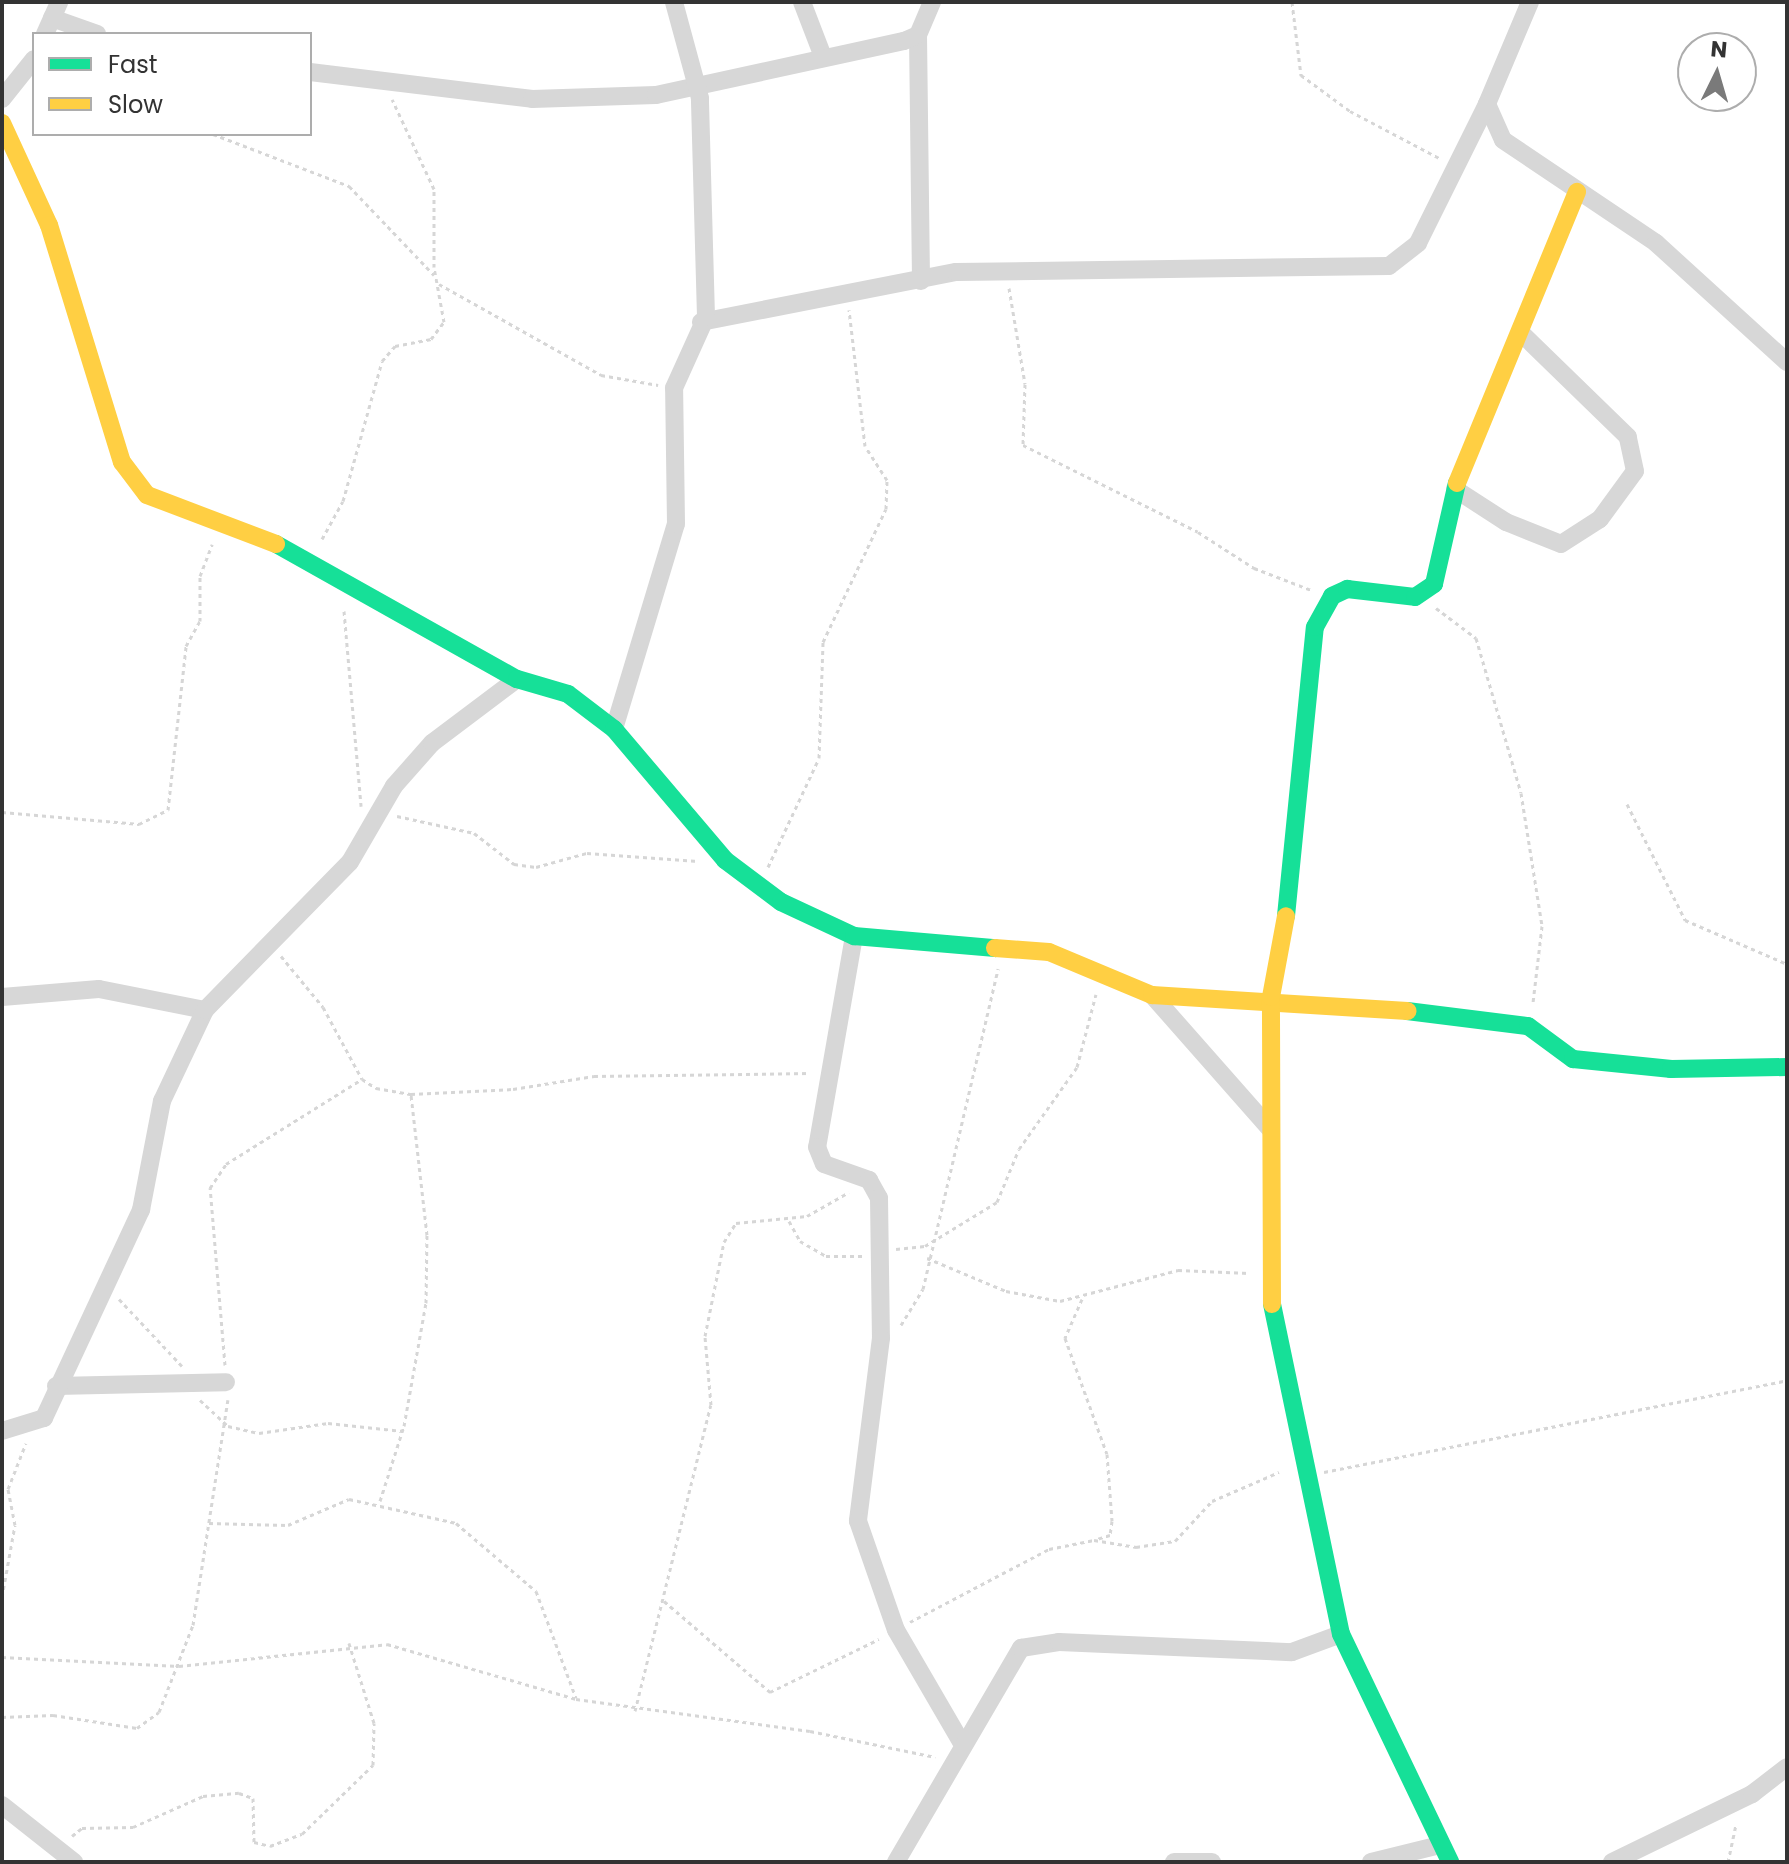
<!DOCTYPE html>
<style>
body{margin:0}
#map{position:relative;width:1789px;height:1864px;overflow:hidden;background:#fff;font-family:Poppins,sans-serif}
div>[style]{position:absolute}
.path>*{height:3px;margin-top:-1.5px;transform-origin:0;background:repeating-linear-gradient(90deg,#d6d6d6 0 4px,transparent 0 8px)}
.street>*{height:18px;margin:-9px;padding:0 9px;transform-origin:9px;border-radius:9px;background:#d7d7d7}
.fast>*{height:18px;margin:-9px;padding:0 9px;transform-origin:9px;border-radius:9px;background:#16e098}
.slow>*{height:18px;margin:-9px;padding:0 9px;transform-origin:9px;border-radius:9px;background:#ffcf43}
span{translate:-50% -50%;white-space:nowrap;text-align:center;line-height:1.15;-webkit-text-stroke:8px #fff;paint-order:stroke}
.frame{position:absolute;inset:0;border:4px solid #333;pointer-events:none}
.legend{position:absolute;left:32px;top:32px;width:280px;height:104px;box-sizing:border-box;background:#fff;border:2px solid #adadad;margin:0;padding:10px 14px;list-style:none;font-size:24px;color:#333}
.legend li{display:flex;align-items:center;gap:16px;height:40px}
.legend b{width:40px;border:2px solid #adadad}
.north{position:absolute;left:1677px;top:32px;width:80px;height:80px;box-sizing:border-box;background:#fff;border:2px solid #adadad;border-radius:50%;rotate:5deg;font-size:22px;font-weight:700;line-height:32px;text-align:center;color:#333}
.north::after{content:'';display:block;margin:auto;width:28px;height:36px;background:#7a7a7a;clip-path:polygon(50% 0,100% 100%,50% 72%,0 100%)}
</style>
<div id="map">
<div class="path">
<i style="left:1292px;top:2px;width:74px;rotate:83deg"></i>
<i style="left:1301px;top:75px;width:61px;rotate:36.3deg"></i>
<i style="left:1350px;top:111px;width:103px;rotate:27.8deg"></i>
<i style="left:213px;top:134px;width:146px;rotate:20.9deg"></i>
<i style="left:349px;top:186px;width:123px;rotate:46.3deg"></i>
<i style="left:439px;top:284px;width:186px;rotate:29.3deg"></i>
<i style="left:601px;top:375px;width:58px;rotate:10deg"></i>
<i style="left:1009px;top:288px;width:97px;rotate:80.5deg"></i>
<i style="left:1025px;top:384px;width:61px;rotate:91.9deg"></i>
<i style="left:1023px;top:445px;width:195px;rotate:26.4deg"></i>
<i style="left:1198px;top:532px;width:67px;rotate:32.7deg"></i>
<i style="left:1254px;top:568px;width:61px;rotate:21.1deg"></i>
<i style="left:322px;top:539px;width:43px;rotate:-61.1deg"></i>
<i style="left:343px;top:501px;width:145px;rotate:-74.4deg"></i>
<i style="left:382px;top:361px;width:20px;rotate:-49deg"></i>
<i style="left:395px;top:346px;width:37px;rotate:-11deg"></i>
<i style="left:431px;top:339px;width:21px;rotate:-53deg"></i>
<i style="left:444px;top:322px;width:56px;rotate:-100.3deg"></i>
<i style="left:434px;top:267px;width:78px;rotate:-90deg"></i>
<i style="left:434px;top:189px;width:99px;rotate:-115deg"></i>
<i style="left:1436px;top:608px;width:50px;rotate:36.9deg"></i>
<i style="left:1476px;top:638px;width:161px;rotate:73.8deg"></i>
<i style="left:1521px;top:793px;width:135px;rotate:81deg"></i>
<i style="left:1542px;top:926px;width:78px;rotate:96.7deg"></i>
<i style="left:344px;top:611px;width:196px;rotate:85deg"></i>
<i style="left:1627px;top:804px;width:130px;rotate:63.4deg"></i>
<i style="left:1685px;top:920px;width:111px;rotate:23.3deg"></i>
<i style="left:2px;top:812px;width:138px;rotate:5deg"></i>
<i style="left:139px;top:824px;width:32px;rotate:-26deg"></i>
<i style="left:168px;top:810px;width:165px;rotate:-83.7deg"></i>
<i style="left:186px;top:646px;width:29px;rotate:-61deg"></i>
<i style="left:200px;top:621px;width:45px;rotate:-90deg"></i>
<i style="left:200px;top:576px;width:34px;rotate:-69deg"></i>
<i style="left:397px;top:816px;width:79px;rotate:12.4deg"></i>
<i style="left:474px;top:833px;width:51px;rotate:37.8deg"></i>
<i style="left:514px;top:864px;width:22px;rotate:8deg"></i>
<i style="left:536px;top:867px;width:53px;rotate:-15.4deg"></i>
<i style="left:587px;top:853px;width:111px;rotate:4.1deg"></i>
<i style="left:768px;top:867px;width:120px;rotate:-64.9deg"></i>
<i style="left:819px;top:758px;width:116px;rotate:-88deg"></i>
<i style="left:823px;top:642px;width:147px;rotate:-64.7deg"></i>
<i style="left:886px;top:509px;width:29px;rotate:-88deg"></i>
<i style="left:887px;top:480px;width:40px;rotate:-122.9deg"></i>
<i style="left:865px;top:446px;width:137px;rotate:-96.7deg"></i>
<i style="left:281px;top:956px;width:66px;rotate:50.5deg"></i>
<i style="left:323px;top:1007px;width:82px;rotate:61.6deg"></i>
<i style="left:362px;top:1079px;width:17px;rotate:33deg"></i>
<i style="left:376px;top:1088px;width:36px;rotate:10deg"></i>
<i style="left:411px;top:1094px;width:102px;rotate:-2.8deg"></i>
<i style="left:513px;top:1089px;width:82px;rotate:-9.1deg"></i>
<i style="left:594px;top:1076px;width:216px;rotate:-0.8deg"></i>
<i style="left:789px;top:1221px;width:23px;rotate:61deg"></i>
<i style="left:800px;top:1241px;width:30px;rotate:30deg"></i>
<i style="left:826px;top:1256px;width:36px"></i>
<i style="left:896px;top:1249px;width:29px;rotate:-6deg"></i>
<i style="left:925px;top:1246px;width:84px;rotate:-31.4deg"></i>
<i style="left:997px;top:1202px;width:57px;rotate:-67.5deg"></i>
<i style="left:1019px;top:1149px;width:100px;rotate:-54.7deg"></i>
<i style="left:1077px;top:1067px;width:75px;rotate:-75.4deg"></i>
<i style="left:927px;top:1258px;width:86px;rotate:22.7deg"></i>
<i style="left:1006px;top:1291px;width:55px;rotate:10.5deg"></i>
<i style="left:1060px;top:1301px;width:122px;rotate:-14.7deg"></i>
<i style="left:1178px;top:1270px;width:71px;rotate:2.4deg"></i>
<i style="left:119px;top:1299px;width:92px;rotate:46.8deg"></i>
<i style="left:1082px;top:1299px;width:43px;rotate:113.6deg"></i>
<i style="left:1065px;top:1338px;width:123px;rotate:70.1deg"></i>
<i style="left:1107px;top:1454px;width:67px;rotate:85.7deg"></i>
<i style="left:1112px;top:1521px;width:14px;rotate:98deg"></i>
<i style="left:1110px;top:1535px;width:14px;rotate:163deg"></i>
<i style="left:901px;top:1325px;width:42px;rotate:-58.6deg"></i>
<i style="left:923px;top:1289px;width:329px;rotate:-76.8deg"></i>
<i style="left:225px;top:1365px;width:178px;rotate:-94.8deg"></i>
<i style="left:210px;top:1188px;width:29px;rotate:-56deg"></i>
<i style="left:226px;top:1164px;width:160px;rotate:-32deg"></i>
<i style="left:200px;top:1400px;width:38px;rotate:43deg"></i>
<i style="left:228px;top:1426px;width:32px;rotate:13deg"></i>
<i style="left:259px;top:1433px;width:70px;rotate:-8.2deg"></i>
<i style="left:328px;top:1423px;width:75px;rotate:6.1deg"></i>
<i style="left:1324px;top:1472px;width:472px;rotate:-11.2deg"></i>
<i style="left:380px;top:1501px;width:79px;rotate:-72.3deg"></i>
<i style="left:404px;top:1426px;width:125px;rotate:-79.9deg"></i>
<i style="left:426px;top:1303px;width:68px;rotate:-89.2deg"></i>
<i style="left:427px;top:1235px;width:142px;rotate:-96.5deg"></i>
<i style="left:209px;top:1523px;width:79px;rotate:1.5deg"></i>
<i style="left:288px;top:1525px;width:66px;rotate:-23.1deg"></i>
<i style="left:349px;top:1499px;width:110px;rotate:12.6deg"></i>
<i style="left:456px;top:1523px;width:105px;rotate:40.4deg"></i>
<i style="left:536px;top:1591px;width:114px;rotate:69.5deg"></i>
<i style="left:2px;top:1597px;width:73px;rotate:-79.8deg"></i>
<i style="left:15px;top:1525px;width:37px;rotate:-101deg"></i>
<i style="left:8px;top:1489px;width:49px;rotate:-68.6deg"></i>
<i style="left:664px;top:1601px;width:140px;rotate:40.6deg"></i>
<i style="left:770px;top:1692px;width:121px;rotate:-25.9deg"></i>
<i style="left:910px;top:1622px;width:157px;rotate:-27.7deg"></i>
<i style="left:1049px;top:1549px;width:46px;rotate:-11.3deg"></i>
<i style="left:1094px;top:1540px;width:43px;rotate:9.5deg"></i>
<i style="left:1136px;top:1547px;width:39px;rotate:-9deg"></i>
<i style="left:1175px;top:1541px;width:54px;rotate:-47.2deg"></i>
<i style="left:1212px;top:1501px;width:73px;rotate:-23.4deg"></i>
<i style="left:2px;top:1657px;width:177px;rotate:2.9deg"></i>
<i style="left:179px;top:1666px;width:209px;rotate:-6deg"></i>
<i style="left:387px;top:1644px;width:197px;rotate:16.2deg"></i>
<i style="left:576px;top:1699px;width:236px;rotate:7.8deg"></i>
<i style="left:810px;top:1731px;width:128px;rotate:11.7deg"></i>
<i style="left:635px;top:1711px;width:315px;rotate:-76.1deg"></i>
<i style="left:711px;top:1405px;width:69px;rotate:-95deg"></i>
<i style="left:705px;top:1336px;width:96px;rotate:-78.6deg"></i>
<i style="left:724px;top:1242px;width:22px;rotate:-58deg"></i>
<i style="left:736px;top:1223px;width:71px;rotate:-5.6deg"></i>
<i style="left:807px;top:1216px;width:48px;rotate:-29.7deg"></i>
<i style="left:2px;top:1717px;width:51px;rotate:-2.2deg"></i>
<i style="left:53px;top:1715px;width:85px;rotate:8.8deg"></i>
<i style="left:137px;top:1728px;width:27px;rotate:-36deg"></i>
<i style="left:159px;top:1712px;width:93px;rotate:-68.7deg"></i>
<i style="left:193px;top:1625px;width:228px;rotate:-81.2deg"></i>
<i style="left:72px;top:1836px;width:13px;rotate:-39deg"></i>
<i style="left:82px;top:1828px;width:51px;rotate:-1.1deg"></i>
<i style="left:133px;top:1827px;width:77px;rotate:-23.9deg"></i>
<i style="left:203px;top:1796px;width:36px;rotate:-5deg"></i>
<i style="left:239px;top:1793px;width:15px;rotate:20deg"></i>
<i style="left:253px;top:1798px;width:44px;rotate:88.7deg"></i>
<i style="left:254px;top:1842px;width:16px;rotate:14deg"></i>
<i style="left:270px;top:1846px;width:34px;rotate:-21deg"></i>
<i style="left:302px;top:1834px;width:99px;rotate:-44.2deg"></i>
<i style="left:373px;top:1765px;width:42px;rotate:-88.6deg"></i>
<i style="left:374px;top:1723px;width:84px;rotate:-107.4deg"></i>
<i style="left:1728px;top:1862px;width:39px;rotate:-78deg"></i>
</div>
<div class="street">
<i style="left:802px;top:2px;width:56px;rotate:69deg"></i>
<i style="left:1530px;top:2px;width:111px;rotate:112.9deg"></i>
<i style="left:1487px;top:104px;width:39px;rotate:66deg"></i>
<i style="left:1503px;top:140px;width:184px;rotate:33.9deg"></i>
<i style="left:1656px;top:243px;width:177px;rotate:42.3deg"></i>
<i style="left:52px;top:18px;width:48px;rotate:19.6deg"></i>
<i style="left:45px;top:34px;width:35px;rotate:-66deg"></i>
<i style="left:918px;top:35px;width:246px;rotate:89.3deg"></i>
<i style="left:310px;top:72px;width:224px;rotate:6.9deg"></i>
<i style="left:532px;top:99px;width:124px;rotate:-1.8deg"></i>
<i style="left:656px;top:95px;width:254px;rotate:-12.3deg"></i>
<i style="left:904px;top:41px;width:15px;rotate:-23deg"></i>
<i style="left:918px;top:35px;width:36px;rotate:-67deg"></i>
<i style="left:2px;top:99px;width:51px;rotate:-51.3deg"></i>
<i style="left:701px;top:322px;width:260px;rotate:-11.1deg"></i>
<i style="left:956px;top:272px;width:433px;rotate:-0.8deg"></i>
<i style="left:1389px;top:266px;width:37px;rotate:-38deg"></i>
<i style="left:1418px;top:243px;width:155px;rotate:-63.6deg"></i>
<i style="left:1455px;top:489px;width:61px;rotate:32.9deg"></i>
<i style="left:1506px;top:522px;width:59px;rotate:21.8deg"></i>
<i style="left:1561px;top:544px;width:46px;rotate:-32.7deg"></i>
<i style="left:1600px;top:519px;width:59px;rotate:-53.9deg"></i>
<i style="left:1635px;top:471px;width:35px;rotate:-102deg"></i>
<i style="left:1628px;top:437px;width:146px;rotate:-135.8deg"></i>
<i style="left:614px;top:729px;width:214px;rotate:-73.2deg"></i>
<i style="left:676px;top:524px;width:136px;rotate:-90.8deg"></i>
<i style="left:674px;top:388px;width:78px;rotate:-65.7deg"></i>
<i style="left:706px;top:317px;width:219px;rotate:-91.6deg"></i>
<i style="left:700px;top:98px;width:99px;rotate:-105.2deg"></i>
<i style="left:854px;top:936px;width:214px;rotate:99.9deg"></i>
<i style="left:817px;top:1147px;width:18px;rotate:68deg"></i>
<i style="left:824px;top:1164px;width:48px;rotate:19.6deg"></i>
<i style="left:869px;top:1180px;width:21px;rotate:61deg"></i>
<i style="left:879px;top:1198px;width:140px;rotate:89.2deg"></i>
<i style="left:881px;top:1338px;width:184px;rotate:97.2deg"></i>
<i style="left:858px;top:1521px;width:115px;rotate:70.8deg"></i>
<i style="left:896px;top:1630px;width:133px;rotate:59.8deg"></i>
<i style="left:1152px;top:995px;width:179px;rotate:48.6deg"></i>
<i style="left:2px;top:997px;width:97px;rotate:-4.7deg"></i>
<i style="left:99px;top:989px;width:108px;rotate:11.2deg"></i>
<i style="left:56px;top:1386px;width:170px;rotate:-1.3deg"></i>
<i style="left:2px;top:1431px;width:44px;rotate:-17.2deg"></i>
<i style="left:44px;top:1418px;width:230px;rotate:-65deg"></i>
<i style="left:141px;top:1210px;width:111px;rotate:-79.1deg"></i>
<i style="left:162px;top:1101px;width:101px;rotate:-64.7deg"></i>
<i style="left:205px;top:1010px;width:207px;rotate:-45.6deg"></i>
<i style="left:350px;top:862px;width:88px;rotate:-59.9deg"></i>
<i style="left:394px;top:786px;width:57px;rotate:-48.5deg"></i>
<i style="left:432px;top:743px;width:106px;rotate:-37deg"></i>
<i style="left:2px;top:1805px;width:92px;rotate:38.4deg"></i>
<i style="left:896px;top:1862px;width:248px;rotate:-59.7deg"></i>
<i style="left:1021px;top:1648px;width:38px;rotate:-9deg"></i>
<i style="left:1059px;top:1642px;width:233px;rotate:2.5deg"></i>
<i style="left:1292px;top:1652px;width:52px;rotate:-20.2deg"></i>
<i style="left:1174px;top:1862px;width:38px"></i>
<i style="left:1371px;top:1862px;width:71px;rotate:-13.8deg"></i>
<i style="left:1612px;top:1862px;width:156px;rotate:-25.9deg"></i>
<i style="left:1752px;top:1794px;width:44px;rotate:-37.6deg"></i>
</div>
<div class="fast">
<i style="left:276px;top:544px;width:276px;rotate:29.3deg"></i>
<i style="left:517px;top:679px;width:53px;rotate:16.4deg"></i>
<i style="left:568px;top:694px;width:58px;rotate:37.3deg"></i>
<i style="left:614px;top:729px;width:172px;rotate:49.7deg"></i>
<i style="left:725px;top:860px;width:70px;rotate:36.9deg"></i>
<i style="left:781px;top:902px;width:81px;rotate:25deg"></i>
<i style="left:854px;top:936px;width:142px;rotate:4.9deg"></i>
<i style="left:1286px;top:916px;width:290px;rotate:-84.3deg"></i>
<i style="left:1315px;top:627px;width:35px;rotate:-61deg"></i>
<i style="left:1332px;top:596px;width:17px;rotate:-25deg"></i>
<i style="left:1347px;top:589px;width:68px;rotate:6.7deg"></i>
<i style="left:1415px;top:597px;width:23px;rotate:-34deg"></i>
<i style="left:1434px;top:584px;width:104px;rotate:-77.2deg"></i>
<i style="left:1407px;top:1011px;width:122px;rotate:7.1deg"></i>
<i style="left:1528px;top:1026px;width:56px;rotate:36.3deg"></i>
<i style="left:1573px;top:1059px;width:99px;rotate:5.8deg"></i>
<i style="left:1671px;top:1069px;width:116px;rotate:-1deg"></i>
<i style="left:1272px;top:1304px;width:337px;rotate:78.2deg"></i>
<i style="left:1341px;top:1634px;width:253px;rotate:64.4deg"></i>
</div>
<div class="slow">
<i style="left:2px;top:123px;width:112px;rotate:65.3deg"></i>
<i style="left:49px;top:225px;width:248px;rotate:72.9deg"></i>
<i style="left:122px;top:462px;width:41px;rotate:52.9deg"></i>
<i style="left:147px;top:495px;width:138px;rotate:20.8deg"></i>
<i style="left:1457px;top:483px;width:315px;rotate:-67.6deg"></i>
<i style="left:995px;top:948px;width:54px;rotate:4.2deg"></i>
<i style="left:1049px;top:952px;width:112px;rotate:22.7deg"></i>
<i style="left:1152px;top:995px;width:256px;rotate:3.6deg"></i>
<i style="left:1272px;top:1304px;width:307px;rotate:-90.2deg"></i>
<i style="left:1271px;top:997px;width:82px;rotate:-79.5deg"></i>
</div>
<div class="frame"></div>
<ul class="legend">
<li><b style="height:10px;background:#16e098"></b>Fast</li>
<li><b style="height:10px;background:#ffcf43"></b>Slow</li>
</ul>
<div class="north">N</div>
</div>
